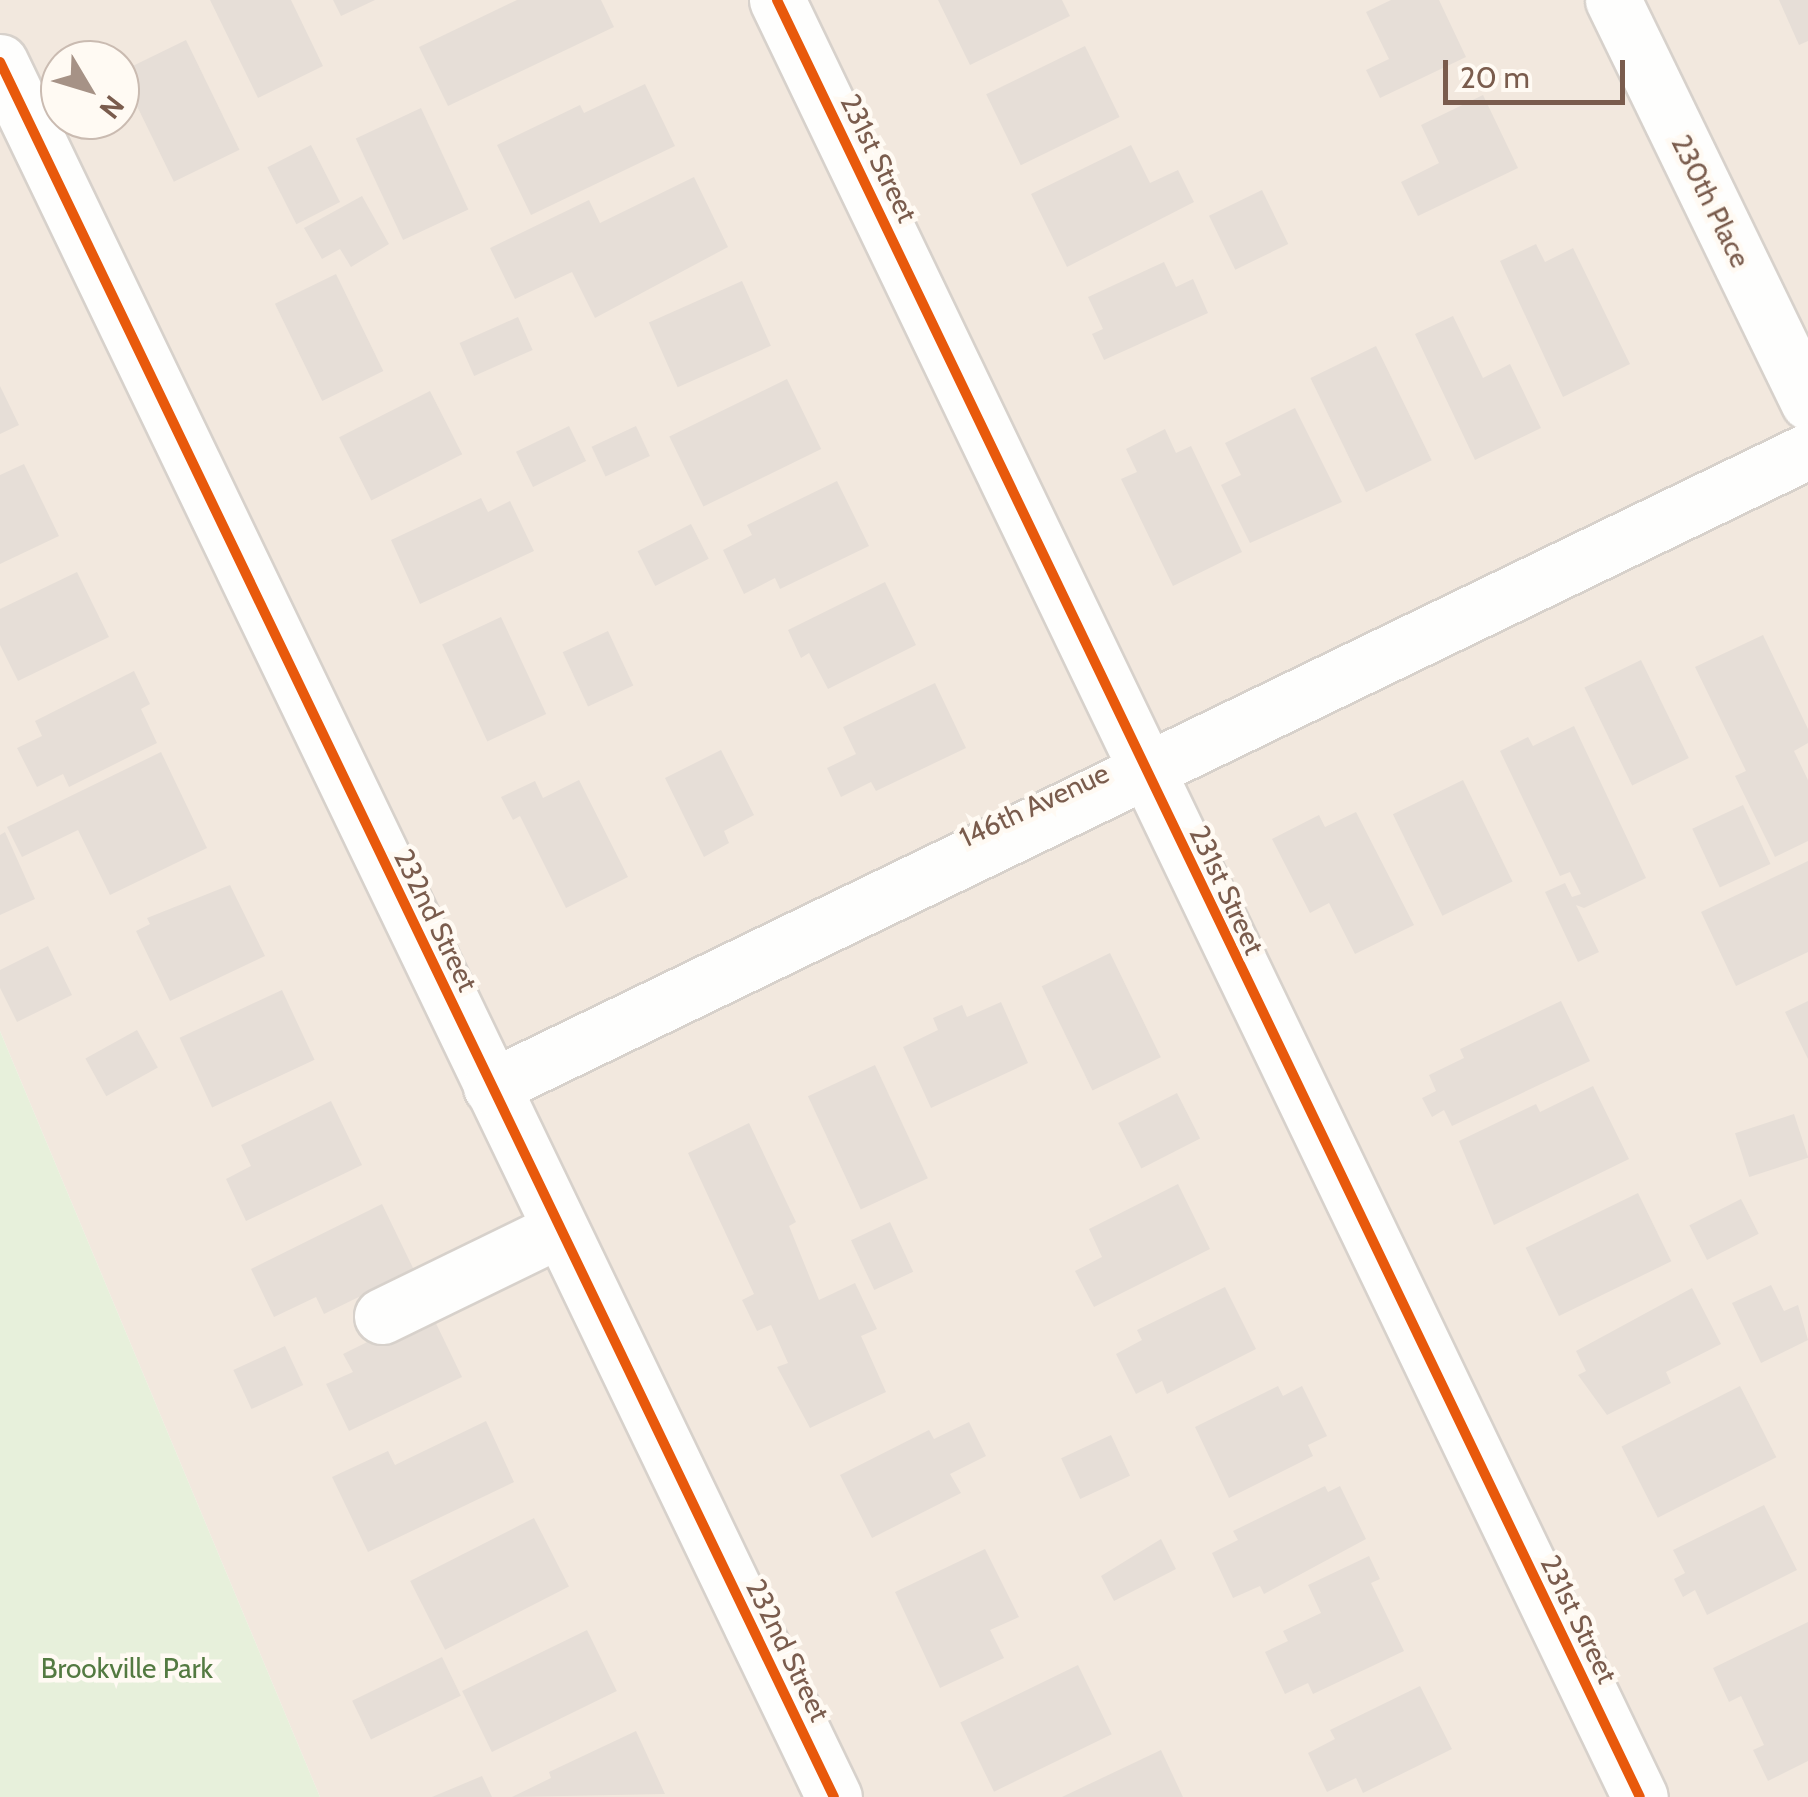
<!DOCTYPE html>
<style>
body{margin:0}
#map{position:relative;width:1808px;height:1797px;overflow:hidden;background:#f9f5f0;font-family:Cabin,sans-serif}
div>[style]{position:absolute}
.residential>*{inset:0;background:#f2e8de}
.green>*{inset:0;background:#e7f0db}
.building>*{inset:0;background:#e6ded7;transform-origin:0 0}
.roads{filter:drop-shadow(2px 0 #d7d1cb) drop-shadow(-2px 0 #d7d1cb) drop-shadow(0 2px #d7d1cb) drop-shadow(0 -2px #d7d1cb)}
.minor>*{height:55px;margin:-27.5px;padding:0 27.5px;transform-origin:27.5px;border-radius:27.5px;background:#fefefd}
.cycleway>*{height:10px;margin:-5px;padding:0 5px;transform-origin:5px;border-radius:5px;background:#e8590c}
span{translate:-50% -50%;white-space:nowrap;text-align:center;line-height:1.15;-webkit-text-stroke:9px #fffaf3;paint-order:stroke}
.street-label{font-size:28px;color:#7a5c4d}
.park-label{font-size:28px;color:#537a41}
.north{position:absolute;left:40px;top:40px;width:100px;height:100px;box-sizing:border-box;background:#fffaf3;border:2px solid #cabbb1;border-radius:50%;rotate:128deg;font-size:28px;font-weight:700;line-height:40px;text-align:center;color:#7a5c4d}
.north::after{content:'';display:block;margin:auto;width:35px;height:45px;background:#a69286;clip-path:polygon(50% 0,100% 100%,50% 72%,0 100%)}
.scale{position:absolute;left:1443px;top:60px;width:182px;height:45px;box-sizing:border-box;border:5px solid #7a5c4d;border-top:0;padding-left:12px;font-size:30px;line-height:35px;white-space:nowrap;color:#7a5c4d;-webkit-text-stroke:8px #fffaf3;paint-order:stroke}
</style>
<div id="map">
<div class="residential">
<i style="clip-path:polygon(evenodd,0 0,1808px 0,1808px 1797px,320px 1797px,0 1031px,0 0,60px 60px,120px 60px,120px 120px,60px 120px,60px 60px)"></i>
</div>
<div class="green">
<i style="clip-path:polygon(0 1031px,320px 1797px,0 1797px)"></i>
</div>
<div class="building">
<i style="clip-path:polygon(210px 0,291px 0,323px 66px,258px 98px)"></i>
<i style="clip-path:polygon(333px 0,375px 0,341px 16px)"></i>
<i style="clip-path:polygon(517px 0,601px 0,614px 27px,448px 106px,419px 47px)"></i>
<i style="clip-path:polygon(938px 0,1062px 0,1070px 16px,970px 65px)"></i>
<i style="clip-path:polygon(1391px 0,1439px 0,1466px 57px,1380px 98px,1366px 70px,1389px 59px,1366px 12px)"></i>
<i style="clip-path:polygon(1779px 0,1808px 0,1808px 41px,1799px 45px)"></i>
<i style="left:186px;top:40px;width:122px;height:73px;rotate:64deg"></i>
<i style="left:1085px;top:46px;width:79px;height:110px;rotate:64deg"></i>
<i style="clip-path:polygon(645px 84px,675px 146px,531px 215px,497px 145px,580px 105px,584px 113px)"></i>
<i style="clip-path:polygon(1483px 95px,1518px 168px,1418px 216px,1401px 182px,1439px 163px,1421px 125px)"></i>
<i style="left:421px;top:108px;width:112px;height:72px;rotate:65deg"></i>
<i style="left:311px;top:145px;width:64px;height:49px;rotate:63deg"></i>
<i style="clip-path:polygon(1131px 145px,1150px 183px,1178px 170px,1194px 202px,1067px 267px,1031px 194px)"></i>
<i style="clip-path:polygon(694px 177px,728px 247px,595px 318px,572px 272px,515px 299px,490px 248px,589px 200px,600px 223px)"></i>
<i style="left:1262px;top:190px;width:60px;height:59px;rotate:64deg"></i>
<i style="clip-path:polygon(362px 196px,389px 244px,351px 267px,340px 249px,322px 259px,304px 228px)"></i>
<i style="clip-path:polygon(1536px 244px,1545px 262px,1573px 248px,1630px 364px,1563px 397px,1500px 261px)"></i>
<i style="clip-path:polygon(1164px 262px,1176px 287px,1193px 279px,1208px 313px,1104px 360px,1092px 334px,1103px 329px,1088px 297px)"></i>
<i style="left:336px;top:274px;width:108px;height:68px;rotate:64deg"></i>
<i style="left:742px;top:281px;width:71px;height:102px;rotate:66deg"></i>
<i style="clip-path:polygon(1453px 316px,1483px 378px,1510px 364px,1541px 428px,1475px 460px,1415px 334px)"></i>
<i style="left:518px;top:317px;width:36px;height:64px;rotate:66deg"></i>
<i style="left:1376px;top:346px;width:127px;height:73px;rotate:64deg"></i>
<i style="left:787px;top:379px;width:78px;height:131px;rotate:64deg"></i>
<i style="clip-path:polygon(0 386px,19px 425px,0 434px)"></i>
<i style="left:430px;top:391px;width:71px;height:102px;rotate:63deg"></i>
<i style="clip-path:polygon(1295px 408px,1342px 502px,1250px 543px,1221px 485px,1241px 475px,1225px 443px)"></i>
<i style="left:569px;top:426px;width:39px;height:59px;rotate:64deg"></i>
<i style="left:636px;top:426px;width:33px;height:49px;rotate:65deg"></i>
<i style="clip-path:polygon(1165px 429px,1176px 453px,1191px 446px,1242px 552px,1173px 586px,1121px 479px,1137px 472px,1126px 449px)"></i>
<i style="clip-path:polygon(24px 464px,59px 536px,0 564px,0 475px)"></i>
<i style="clip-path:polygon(837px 481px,869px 546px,780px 589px,775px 578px,744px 594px,723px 550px,752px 535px,747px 525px)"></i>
<i style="clip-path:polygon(481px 498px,488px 512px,510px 501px,534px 551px,420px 604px,391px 540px)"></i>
<i style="left:691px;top:524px;width:39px;height:60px;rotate:63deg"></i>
<i style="clip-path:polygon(77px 572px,109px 637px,18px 681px,0 645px,0 609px)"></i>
<i style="clip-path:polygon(885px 582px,916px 645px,828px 689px,809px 653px,801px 658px,788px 630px)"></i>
<i style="left:501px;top:617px;width:107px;height:65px;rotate:65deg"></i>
<i style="left:608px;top:631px;width:60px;height:50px;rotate:65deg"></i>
<i style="clip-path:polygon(1763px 635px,1808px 729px,1808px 743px,1794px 751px,1808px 780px,1808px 841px,1775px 857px,1735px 776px,1746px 771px,1695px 667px)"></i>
<i style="left:1641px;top:660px;width:109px;height:63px;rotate:64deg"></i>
<i style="clip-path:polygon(134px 671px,150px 704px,141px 709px,157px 743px,69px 787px,63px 774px,37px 787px,17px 748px,42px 736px,35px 721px)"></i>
<i style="clip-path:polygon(935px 683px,966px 748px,876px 791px,871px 782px,841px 797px,827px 768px,856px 754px,843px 727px)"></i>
<i style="clip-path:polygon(1574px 726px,1646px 878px,1584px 908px,1576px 905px,1599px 952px,1578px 962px,1545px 892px,1565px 883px,1572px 897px,1581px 894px,1570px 872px,1560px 876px,1500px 751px,1528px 737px,1533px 746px)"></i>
<i style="clip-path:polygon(721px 750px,754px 815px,724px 831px,729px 843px,704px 857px,665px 778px)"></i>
<i style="clip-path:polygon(161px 752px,207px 848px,110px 895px,78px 830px,22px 857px,7px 827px)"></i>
<i style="clip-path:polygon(579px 780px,628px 877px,566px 908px,520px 816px,513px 820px,501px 797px,535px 781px,543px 798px)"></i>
<i style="left:1463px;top:780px;width:113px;height:78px;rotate:64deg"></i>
<i style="left:1743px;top:805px;width:65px;height:56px;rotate:65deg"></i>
<i style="clip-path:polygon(1356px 812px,1414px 925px,1355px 954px,1329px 903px,1310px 913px,1272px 839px,1319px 815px,1325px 827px)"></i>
<i style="clip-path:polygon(5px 832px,35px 899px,0 915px,0 835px)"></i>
<i style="clip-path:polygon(1808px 861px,1808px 952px,1736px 986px,1701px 912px)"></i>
<i style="clip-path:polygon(230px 885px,265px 956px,170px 1001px,136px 931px,150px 924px,147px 918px)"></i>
<i style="clip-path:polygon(48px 946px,72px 995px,17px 1022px,0 988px,0 970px)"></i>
<i style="left:1110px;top:953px;width:116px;height:76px;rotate:64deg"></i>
<i style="left:282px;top:990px;width:77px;height:113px;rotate:65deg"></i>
<i style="clip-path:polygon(1561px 1001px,1590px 1061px,1452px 1126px,1444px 1110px,1432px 1117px,1422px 1098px,1436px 1091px,1429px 1075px,1464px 1058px,1460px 1049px)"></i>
<i style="clip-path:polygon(1808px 1001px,1808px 1059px,1785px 1012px)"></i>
<i style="clip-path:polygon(1001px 1002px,1028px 1063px,931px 1108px,903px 1047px,938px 1030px,933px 1018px,962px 1005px,967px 1017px)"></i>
<i style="left:137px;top:1030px;width:43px;height:59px;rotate:61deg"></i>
<i style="left:875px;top:1065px;width:125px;height:74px;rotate:65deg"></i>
<i style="clip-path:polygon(1593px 1086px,1629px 1159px,1494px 1225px,1459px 1141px,1536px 1104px,1540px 1112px)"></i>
<i style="left:1177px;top:1093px;width:51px;height:66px;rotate:63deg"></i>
<i style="clip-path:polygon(331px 1101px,362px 1165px,246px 1221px,226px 1179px,251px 1166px,241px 1145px)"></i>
<i style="left:1794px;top:1114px;width:46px;height:62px;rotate:72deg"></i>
<i style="clip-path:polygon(749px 1123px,796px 1222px,789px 1226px,819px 1300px,855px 1283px,877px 1329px,861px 1336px,886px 1392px,810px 1428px,777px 1367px,788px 1363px,771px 1325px,757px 1331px,742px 1300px,754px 1294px,688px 1153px)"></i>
<i style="clip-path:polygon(1178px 1184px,1210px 1249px,1094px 1307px,1075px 1271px,1102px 1257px,1089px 1229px)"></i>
<i style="left:1638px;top:1193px;width:76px;height:125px;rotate:64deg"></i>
<i style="left:1741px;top:1199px;width:39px;height:58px;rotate:63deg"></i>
<i style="clip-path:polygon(382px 1204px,414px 1270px,324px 1314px,316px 1297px,274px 1317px,251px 1269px)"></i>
<i style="left:890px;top:1222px;width:55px;height:43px;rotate:65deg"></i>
<i style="clip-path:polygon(1771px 1285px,1784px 1311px,1798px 1305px,1808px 1340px,1761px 1363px,1732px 1303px)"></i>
<i style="clip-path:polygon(1225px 1287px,1256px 1349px,1167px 1394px,1162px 1381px,1136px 1394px,1116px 1354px,1142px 1340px,1137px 1330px)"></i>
<i style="clip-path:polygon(1692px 1288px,1721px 1344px,1666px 1372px,1671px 1383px,1607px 1415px,1578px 1375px,1586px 1371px,1576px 1351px)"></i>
<i style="clip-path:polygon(430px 1311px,462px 1377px,349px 1431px,326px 1384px,353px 1372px,343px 1354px)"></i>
<i style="left:285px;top:1346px;width:43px;height:57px;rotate:65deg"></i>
<i style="clip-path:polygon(1278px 1386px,1283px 1396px,1302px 1386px,1327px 1436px,1308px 1445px,1313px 1456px,1229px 1498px,1195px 1427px)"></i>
<i style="left:1740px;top:1386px;width:80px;height:133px;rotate:63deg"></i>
<i style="clip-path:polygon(486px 1421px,514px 1482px,368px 1552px,332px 1477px,388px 1451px,395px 1465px)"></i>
<i style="clip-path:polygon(969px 1422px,986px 1456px,950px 1474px,961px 1493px,872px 1538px,840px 1475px,929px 1430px,934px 1439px)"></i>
<i style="left:1111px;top:1435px;width:45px;height:55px;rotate:65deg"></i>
<i style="clip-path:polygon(1325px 1486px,1328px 1492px,1340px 1486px,1366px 1539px,1264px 1594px,1260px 1586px,1233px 1598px,1212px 1553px,1238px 1540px,1233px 1531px)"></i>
<i style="clip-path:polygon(1764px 1505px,1797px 1570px,1707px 1615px,1695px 1590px,1683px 1597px,1674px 1579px,1685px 1573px,1673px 1550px)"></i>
<i style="left:534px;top:1518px;width:77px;height:139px;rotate:63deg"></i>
<i style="clip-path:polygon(1161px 1539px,1176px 1569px,1114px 1601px,1101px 1576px)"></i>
<i style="clip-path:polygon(985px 1549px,1019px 1617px,990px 1630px,1004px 1658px,940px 1688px,895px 1592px)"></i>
<i style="clip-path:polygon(1369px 1556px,1380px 1579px,1371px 1583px,1404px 1651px,1313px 1694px,1308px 1683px,1285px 1694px,1265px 1652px,1288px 1641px,1283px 1631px,1321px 1613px,1308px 1585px)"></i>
<i style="clip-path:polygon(1808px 1622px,1808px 1761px,1768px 1781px,1753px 1750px,1764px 1745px,1741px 1696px,1729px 1702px,1713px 1668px)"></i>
<i style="left:587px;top:1630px;width:68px;height:139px;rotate:64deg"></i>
<i style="left:442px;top:1657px;width:43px;height:100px;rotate:64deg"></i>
<i style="left:1078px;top:1665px;width:77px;height:131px;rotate:64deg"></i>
<i style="clip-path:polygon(1420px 1686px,1452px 1749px,1363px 1793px,1356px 1778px,1327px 1792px,1308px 1753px,1335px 1739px,1330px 1730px)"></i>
<i style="clip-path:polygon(636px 1731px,665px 1794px,512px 1797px,551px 1778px,549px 1772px)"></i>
<i style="clip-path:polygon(1161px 1750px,1183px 1797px,1062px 1797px)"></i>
<i style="clip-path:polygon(482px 1776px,492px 1797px,432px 1797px)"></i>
</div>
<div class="roads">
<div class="minor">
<i style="left:777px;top:0;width:1993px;rotate:64.35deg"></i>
<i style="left:1613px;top:0;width:447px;rotate:64.1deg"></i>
<i style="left:0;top:62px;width:1925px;rotate:64.33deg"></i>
<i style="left:491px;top:1087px;width:1463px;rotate:-25.78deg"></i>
<i style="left:382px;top:1316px;width:198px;rotate:-26deg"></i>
</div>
</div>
<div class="cycleway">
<i style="left:777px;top:0;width:1993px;rotate:64.35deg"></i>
<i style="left:0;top:62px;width:1925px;rotate:64.33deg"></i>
</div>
<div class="street-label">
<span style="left:879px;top:158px;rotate:64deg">231st Street</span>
<span style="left:1711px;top:201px;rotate:64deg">230th Place</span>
<span style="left:1034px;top:805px;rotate:-25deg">146th Avenue</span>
<span style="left:1227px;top:890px;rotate:65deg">231st Street</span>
<span style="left:436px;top:920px;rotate:64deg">232nd Street</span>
<span style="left:1579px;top:1619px;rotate:64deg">231st Street</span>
<span style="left:788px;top:1650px;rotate:64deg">232nd Street</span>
</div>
<div class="park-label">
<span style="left:127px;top:1668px">Brookville Park</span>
</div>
<div class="north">N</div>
<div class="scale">20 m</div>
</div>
